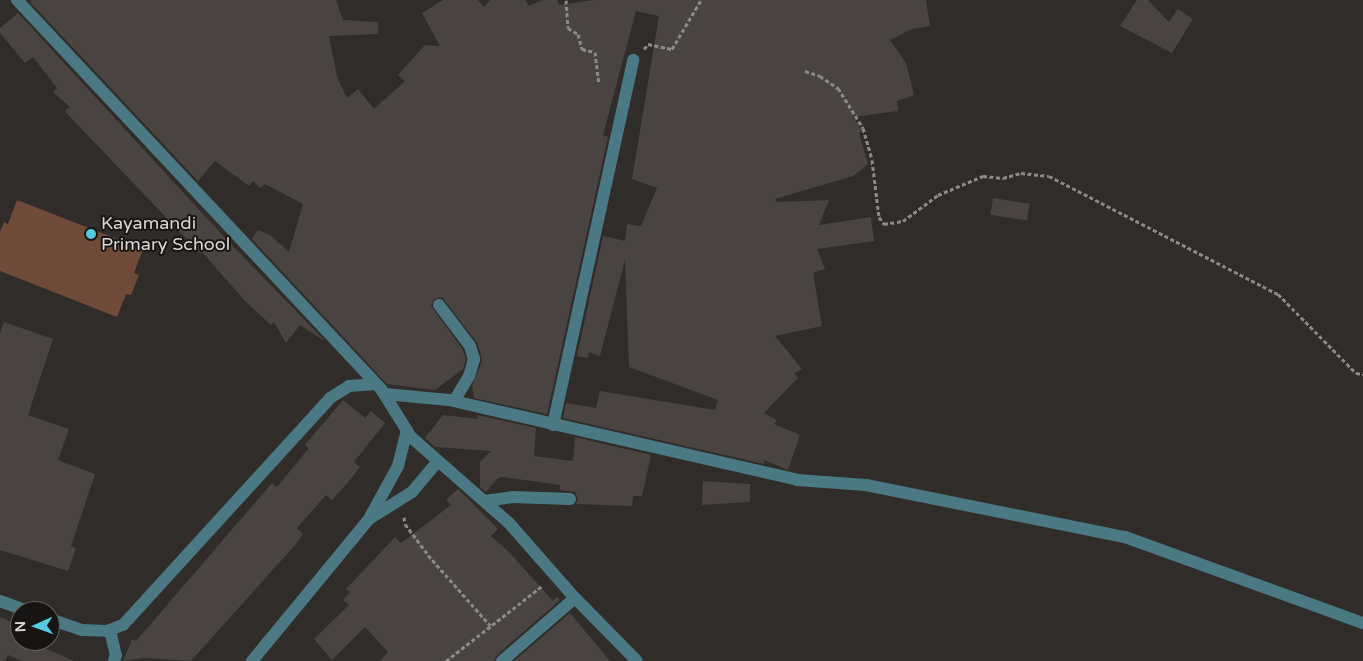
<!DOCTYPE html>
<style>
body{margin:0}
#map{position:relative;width:1363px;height:661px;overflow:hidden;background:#302c2a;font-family:"Varela Round",sans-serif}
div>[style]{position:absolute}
.green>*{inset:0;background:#6f4a38}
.building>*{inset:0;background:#494442;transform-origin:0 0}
.path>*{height:3px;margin-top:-1.5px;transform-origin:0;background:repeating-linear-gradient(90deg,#8c8987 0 4px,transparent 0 6.5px)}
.minor>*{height:12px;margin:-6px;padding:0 6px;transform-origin:6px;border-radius:6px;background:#4a7983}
.dots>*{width:14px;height:14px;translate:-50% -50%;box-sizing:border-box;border:2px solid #171514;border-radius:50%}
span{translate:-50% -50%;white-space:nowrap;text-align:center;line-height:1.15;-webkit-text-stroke:4px #171514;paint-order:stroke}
.poi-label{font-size:18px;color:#dad7d6}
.left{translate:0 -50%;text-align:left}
.north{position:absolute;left:10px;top:601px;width:50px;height:50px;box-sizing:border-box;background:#171514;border:1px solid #656362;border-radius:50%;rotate:268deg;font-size:14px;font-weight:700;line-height:20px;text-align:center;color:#dad7d6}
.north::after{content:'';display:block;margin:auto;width:18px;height:22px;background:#55cae0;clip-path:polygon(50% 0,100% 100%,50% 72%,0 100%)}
</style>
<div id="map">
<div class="green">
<i style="clip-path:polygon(17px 200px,143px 249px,134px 273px,139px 275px,131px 295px,126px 294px,117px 317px,0 271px,0 232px,4px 222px,8px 224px)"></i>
</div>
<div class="building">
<i style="clip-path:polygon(32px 0,336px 0,343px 20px,378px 22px,378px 34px,329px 36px,337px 77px,347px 98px,358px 89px,374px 109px,405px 81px,398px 75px,425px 45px,440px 46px,422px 13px,443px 0,478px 0,484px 7px,490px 0,525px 0,529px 6px,542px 0,557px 0,559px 5px,594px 0,926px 0,930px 26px,912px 29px,890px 40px,906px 63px,914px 95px,897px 101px,898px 111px,853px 117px,862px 131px,859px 133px,868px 164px,853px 176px,775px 199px,776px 202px,829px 200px,819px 225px,871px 217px,874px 241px,817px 249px,825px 269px,813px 273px,822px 326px,775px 336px,802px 369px,794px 373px,798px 378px,764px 413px,777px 420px,774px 424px,800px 435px,788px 470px,764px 460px,764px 464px,563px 418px,566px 403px,596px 408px,600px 391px,715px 410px,718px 400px,629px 367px,625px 260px,600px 356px,589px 352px,588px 358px,577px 356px,603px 236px,625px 241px,627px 224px,641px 226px,657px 188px,632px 179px,659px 16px,636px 11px,603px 135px,608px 137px,547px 414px,474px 398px,472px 386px,482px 361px,478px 344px,442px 297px,434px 299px,431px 306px,463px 350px,466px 359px,463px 369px,435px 390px,387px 384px,252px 239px,258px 230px,270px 235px,289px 252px,303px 204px,265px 184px,261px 188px,253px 181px,249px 186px,215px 161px,198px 181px,30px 2px)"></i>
<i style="clip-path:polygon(1137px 0,1148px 0,1169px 22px,1178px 9px,1193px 19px,1172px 53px,1120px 26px)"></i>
<i style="clip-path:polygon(18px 13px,227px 240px,326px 342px,300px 325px,286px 343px,274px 322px,271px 325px,246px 302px,202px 252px,200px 253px,73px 120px,65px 111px,70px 107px,53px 92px,57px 88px,33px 57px,25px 63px,0 33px,0 28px)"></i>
<i style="left:993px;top:198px;width:37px;height:17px;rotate:9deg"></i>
<i style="clip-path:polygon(4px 322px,53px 339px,28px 415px,69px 429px,58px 460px,95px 474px,71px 546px,76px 548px,68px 571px,0 550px,0 333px)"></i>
<i style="clip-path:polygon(343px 400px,365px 418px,371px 411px,385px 423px,354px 462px,360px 467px,349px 481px,332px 500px,326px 495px,297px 528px,303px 534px,296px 544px,191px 661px,144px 658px,123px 661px,132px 639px,136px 641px,272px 483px,277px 487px,309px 448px,305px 445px)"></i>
<i style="clip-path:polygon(443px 415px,478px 419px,477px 415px,536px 428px,534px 456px,573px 461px,575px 437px,651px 455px,642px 496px,633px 496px,632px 506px,576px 504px,578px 499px,575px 492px,560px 490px,560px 485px,503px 477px,498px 478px,486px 492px,480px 487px,480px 462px,491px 451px,435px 447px,425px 438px)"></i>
<i style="clip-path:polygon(703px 481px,750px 484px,750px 502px,702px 505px)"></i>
<i style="clip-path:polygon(458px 489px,498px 529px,491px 536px,510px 553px,553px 601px,557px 597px,560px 600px,497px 655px,494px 661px,380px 661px,388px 652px,365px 627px,332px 660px,314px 639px,349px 605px,343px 600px,350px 592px,346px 589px,395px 537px,401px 543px,451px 505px,446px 500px)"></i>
<i style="clip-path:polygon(570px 613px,610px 661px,514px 661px)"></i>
<i style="clip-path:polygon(0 617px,20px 625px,16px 636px,20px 641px,28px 641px,74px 661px,22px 661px,8px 655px,5px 661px,0 661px)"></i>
</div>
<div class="path">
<i style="left:566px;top:0;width:28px;rotate:86deg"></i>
<i style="left:568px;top:28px;width:12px;rotate:31deg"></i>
<i style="left:578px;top:34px;width:16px;rotate:75deg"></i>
<i style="left:582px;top:49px;width:13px;rotate:13deg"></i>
<i style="left:595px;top:52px;width:32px;rotate:83deg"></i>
<i style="left:644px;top:49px;width:6px;rotate:-51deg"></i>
<i style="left:648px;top:44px;width:25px;rotate:12deg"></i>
<i style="left:672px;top:49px;width:57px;rotate:-59.4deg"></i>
<i style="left:805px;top:71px;width:16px;rotate:18deg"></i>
<i style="left:820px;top:76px;width:22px;rotate:34deg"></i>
<i style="left:838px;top:88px;width:47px;rotate:58deg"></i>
<i style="left:863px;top:128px;width:33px;rotate:74deg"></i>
<i style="left:872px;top:160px;width:57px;rotate:83deg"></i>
<i style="left:879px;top:217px;width:9px;rotate:54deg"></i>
<i style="left:884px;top:224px;width:19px;rotate:-9deg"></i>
<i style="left:903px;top:221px;width:44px;rotate:-36.6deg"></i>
<i style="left:938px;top:195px;width:49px;rotate:-22.9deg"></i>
<i style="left:983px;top:176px;width:20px;rotate:6deg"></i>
<i style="left:1003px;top:178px;width:19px;rotate:-16deg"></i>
<i style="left:1021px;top:173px;width:28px;rotate:6deg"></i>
<i style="left:1049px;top:176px;width:258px;rotate:27.3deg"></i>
<i style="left:1278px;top:294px;width:111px;rotate:45.4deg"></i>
<i style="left:1356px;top:373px;width:7px;rotate:8deg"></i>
<i style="left:404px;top:517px;width:7px;rotate:82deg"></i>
<i style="left:405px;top:524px;width:39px;rotate:53deg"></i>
<i style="left:428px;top:555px;width:94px;rotate:48.5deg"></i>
<i style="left:446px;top:661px;width:122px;rotate:-38deg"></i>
</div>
<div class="minor">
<i style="left:17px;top:0;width:533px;rotate:46.9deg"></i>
<i style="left:381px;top:389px;width:57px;rotate:58deg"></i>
<i style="left:411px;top:437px;width:130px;rotate:41.3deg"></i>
<i style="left:509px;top:523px;width:100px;rotate:48.7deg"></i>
<i style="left:575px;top:598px;width:88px;rotate:45.5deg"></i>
<i style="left:439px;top:305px;width:51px;rotate:52.9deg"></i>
<i style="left:470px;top:346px;width:14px;rotate:73deg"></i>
<i style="left:474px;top:359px;width:18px;rotate:106deg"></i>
<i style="left:469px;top:376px;width:29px;rotate:121deg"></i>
<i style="left:385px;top:394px;width:64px;rotate:5.4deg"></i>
<i style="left:449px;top:400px;width:357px;rotate:12.9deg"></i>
<i style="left:797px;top:480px;width:69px;rotate:4.1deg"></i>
<i style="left:866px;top:485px;width:264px;rotate:11.4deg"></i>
<i style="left:1125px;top:537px;width:253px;rotate:19.9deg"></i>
<i style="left:553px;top:425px;width:374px;rotate:-77.6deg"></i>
<i style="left:485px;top:501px;width:28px;rotate:-8deg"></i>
<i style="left:513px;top:497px;width:57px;rotate:2deg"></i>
<i style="left:370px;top:517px;width:58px;rotate:-61.2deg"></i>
<i style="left:398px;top:466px;width:36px;rotate:-76deg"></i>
<i style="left:0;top:601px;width:30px;rotate:20deg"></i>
<i style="left:50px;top:619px;width:34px;rotate:19deg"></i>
<i style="left:82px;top:630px;width:25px;rotate:2deg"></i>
<i style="left:107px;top:631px;width:17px;rotate:-21deg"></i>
<i style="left:123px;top:625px;width:307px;rotate:-47.6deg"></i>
<i style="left:330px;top:398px;width:22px;rotate:-32deg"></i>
<i style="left:349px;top:386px;width:27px;rotate:-4deg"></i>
<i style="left:110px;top:630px;width:26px;rotate:77deg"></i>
<i style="left:116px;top:655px;width:6px;rotate:108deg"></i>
<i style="left:252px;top:661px;width:184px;rotate:-50.5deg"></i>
<i style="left:369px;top:519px;width:51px;rotate:-32.1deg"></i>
<i style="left:412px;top:492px;width:40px;rotate:-50deg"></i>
<i style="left:502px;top:661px;width:96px;rotate:-40.8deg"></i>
</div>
<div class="dots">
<i style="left:91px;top:234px;background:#55cae0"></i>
</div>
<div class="poi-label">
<span class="left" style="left:101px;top:234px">Kayamandi<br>Primary School</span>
</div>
<div class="north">N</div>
</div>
